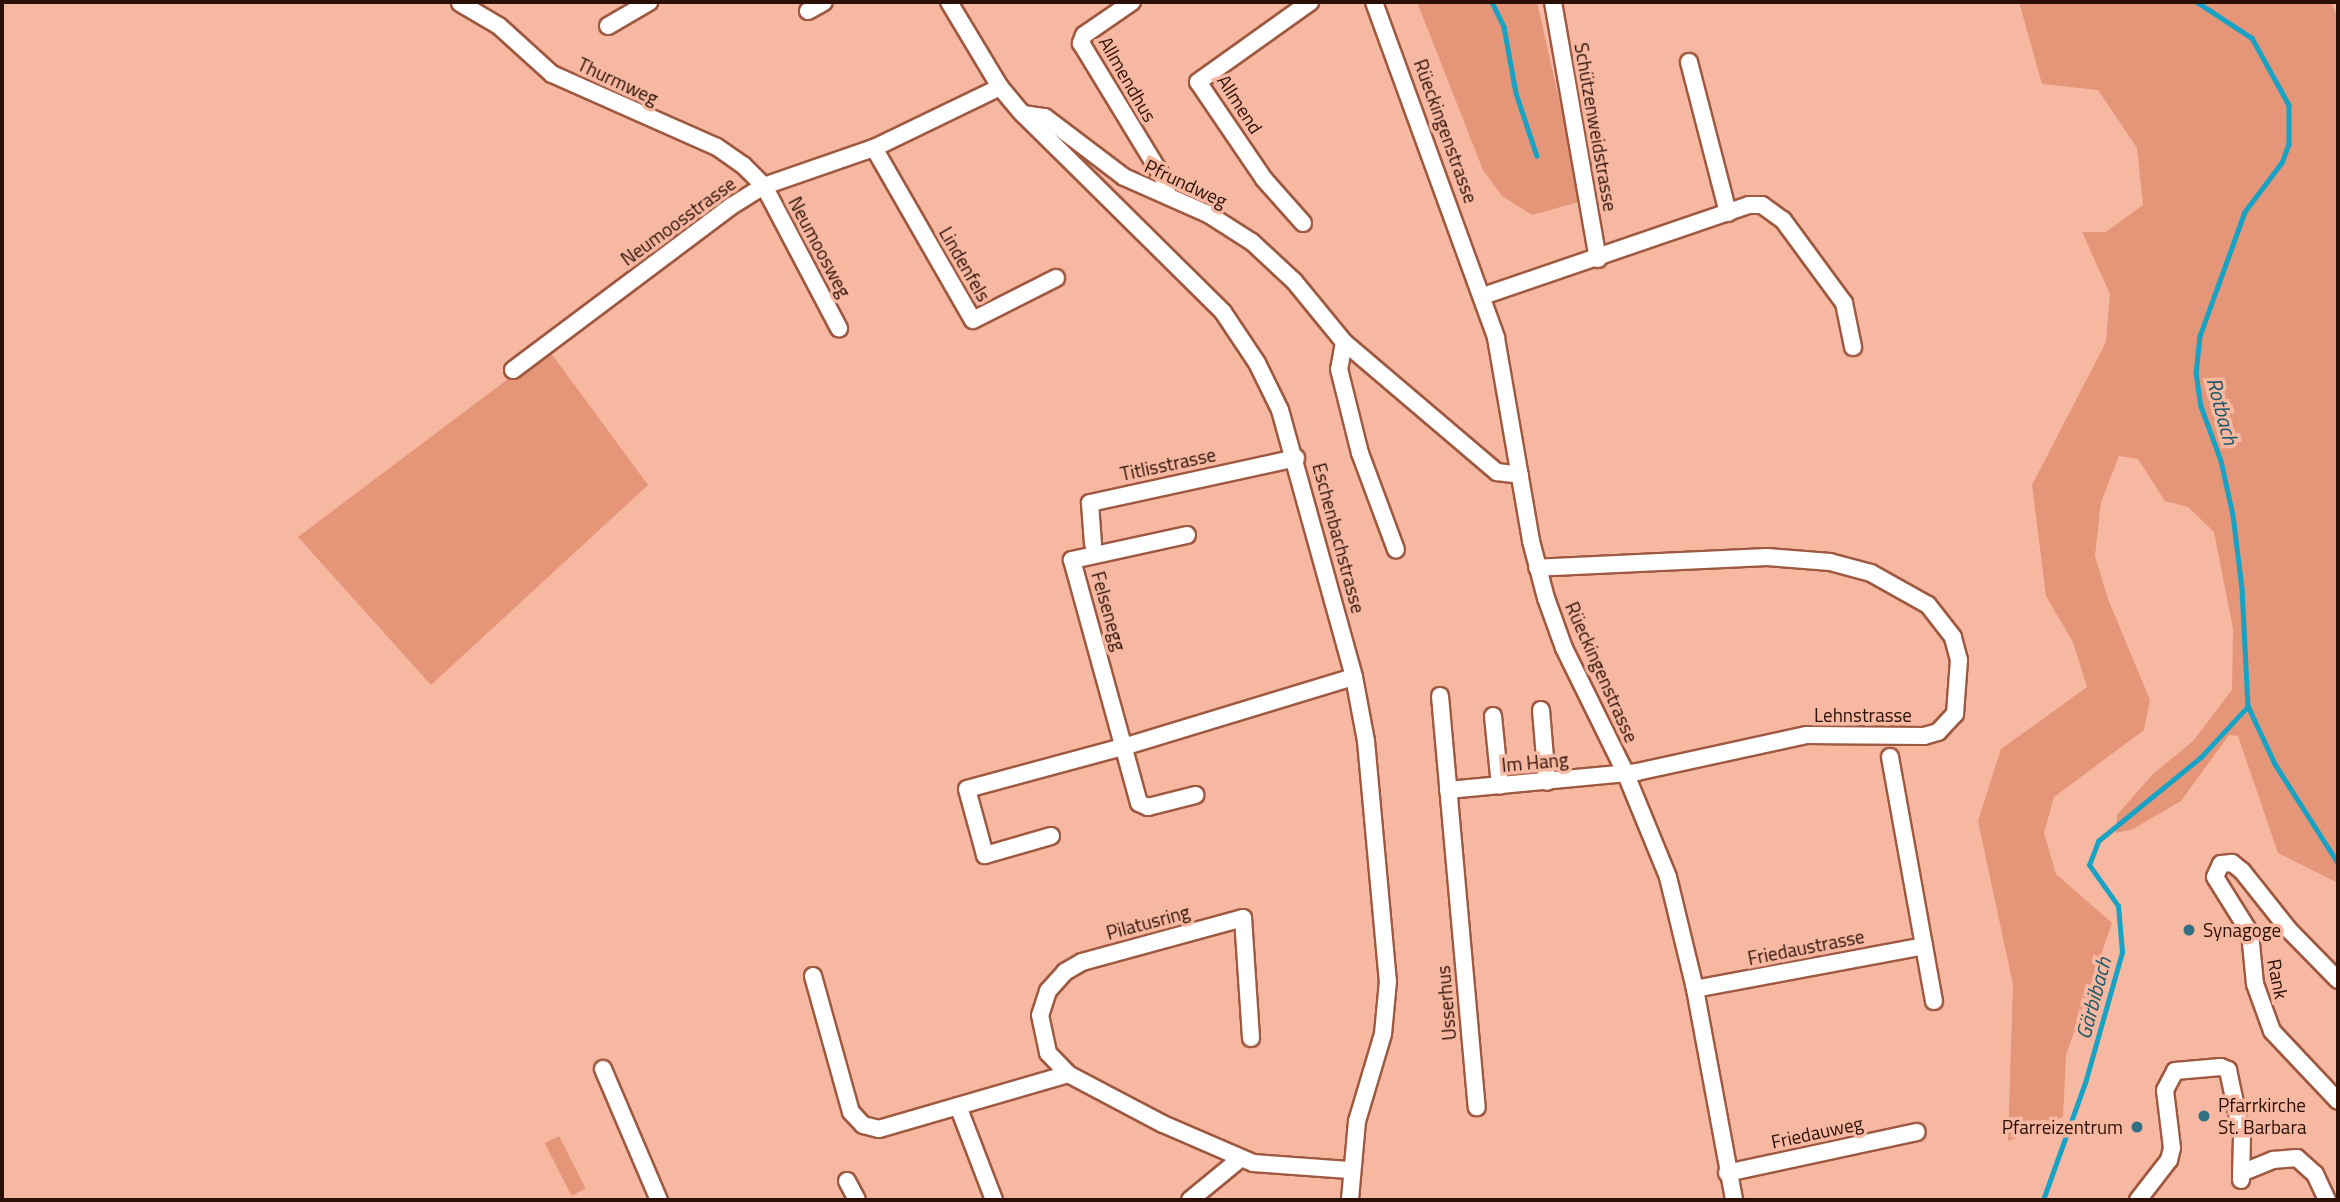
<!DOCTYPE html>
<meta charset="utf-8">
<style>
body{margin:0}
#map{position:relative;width:2340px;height:1202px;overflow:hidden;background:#f7b8a2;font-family:"Titillium Web",sans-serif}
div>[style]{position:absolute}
.green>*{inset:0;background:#e59578;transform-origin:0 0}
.stream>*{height:4.5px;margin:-2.25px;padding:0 2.25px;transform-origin:2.25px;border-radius:2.25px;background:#18a2c4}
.roads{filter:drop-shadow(2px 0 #9f5940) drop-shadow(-2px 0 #9f5940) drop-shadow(0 2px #9f5940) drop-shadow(0 -2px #9f5940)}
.minor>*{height:16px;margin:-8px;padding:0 8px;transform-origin:8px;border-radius:8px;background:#fff}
.dots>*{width:19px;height:19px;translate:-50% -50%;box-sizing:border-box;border:4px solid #f7b8a2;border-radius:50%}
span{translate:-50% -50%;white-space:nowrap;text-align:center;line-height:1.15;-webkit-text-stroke:7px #f7b8a2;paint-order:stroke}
.street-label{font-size:19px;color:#2b0f05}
.poi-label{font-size:19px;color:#2b0f05}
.left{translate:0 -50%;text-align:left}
.right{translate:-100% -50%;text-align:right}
.water-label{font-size:21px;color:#15586a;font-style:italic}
.frame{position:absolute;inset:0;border:4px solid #2b0f05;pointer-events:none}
</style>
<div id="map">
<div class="green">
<i style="clip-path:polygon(1417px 2px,1537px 2px,1582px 201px,1532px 215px,1502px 196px,1483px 170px)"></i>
<i style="clip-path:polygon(2019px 2px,2331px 2px,2338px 18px,2338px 883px,2278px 853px,2238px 736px,2229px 735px,2181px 801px,2133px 829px,2116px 833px,2117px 815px,2153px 774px,2193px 741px,2232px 690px,2233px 629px,2214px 532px,2188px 507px,2165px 501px,2138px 459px,2119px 456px,2101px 502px,2095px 556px,2108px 599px,2150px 700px,2144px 730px,2054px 797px,2044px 833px,2056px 874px,2112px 923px,2066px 1055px,2063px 1117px,2008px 1141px,2013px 985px,1978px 821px,2001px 749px,2087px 687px,2073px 642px,2046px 596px,2032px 485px,2106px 342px,2110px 294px,2082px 232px,2106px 232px,2143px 205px,2137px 148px,2098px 90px,2042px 84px)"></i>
<i style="clip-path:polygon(548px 349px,648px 485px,431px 685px,298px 537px)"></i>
<i style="left:559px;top:1136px;width:59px;height:16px;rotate:63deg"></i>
</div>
<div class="stream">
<i style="left:1492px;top:2px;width:28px;rotate:64deg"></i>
<i style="left:1504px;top:27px;width:67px;rotate:79.7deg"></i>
<i style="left:1516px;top:93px;width:66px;rotate:71.6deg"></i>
<i style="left:2197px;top:2px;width:66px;rotate:33.2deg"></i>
<i style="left:2252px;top:38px;width:77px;rotate:61.1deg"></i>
<i style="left:2289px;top:105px;width:39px;rotate:90deg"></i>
<i style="left:2289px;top:144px;width:20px;rotate:110deg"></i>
<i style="left:2282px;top:163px;width:61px;rotate:127.1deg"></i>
<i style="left:2245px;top:212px;width:132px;rotate:109.9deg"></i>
<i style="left:2200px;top:336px;width:36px;rotate:96deg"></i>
<i style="left:2196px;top:372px;width:34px;rotate:82deg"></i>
<i style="left:2201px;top:406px;width:59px;rotate:70deg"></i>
<i style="left:2221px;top:461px;width:55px;rotate:77.5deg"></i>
<i style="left:2233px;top:515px;width:74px;rotate:83deg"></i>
<i style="left:2242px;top:588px;width:118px;rotate:87.1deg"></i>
<i style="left:2248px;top:706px;width:64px;rotate:65deg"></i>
<i style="left:2275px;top:764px;width:117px;rotate:57.5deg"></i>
<i style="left:2043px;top:1200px;width:124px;rotate:-70.3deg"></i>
<i style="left:2085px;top:1083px;width:136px;rotate:-74.2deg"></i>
<i style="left:2122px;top:952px;width:46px;rotate:-95deg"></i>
<i style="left:2118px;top:906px;width:50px;rotate:-125.3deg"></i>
<i style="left:2089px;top:865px;width:26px;rotate:-69deg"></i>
<i style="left:2098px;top:841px;width:133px;rotate:-39.2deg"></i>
<i style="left:2201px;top:757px;width:69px;rotate:-47.3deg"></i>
</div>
<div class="roads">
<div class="minor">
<i style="left:949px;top:2px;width:99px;rotate:59deg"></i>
<i style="left:1000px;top:87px;width:35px;rotate:50deg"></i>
<i style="left:1023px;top:114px;width:281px;rotate:44.7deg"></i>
<i style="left:1223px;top:312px;width:61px;rotate:56.3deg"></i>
<i style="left:1257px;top:363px;width:52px;rotate:63.9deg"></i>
<i style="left:1280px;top:410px;width:277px;rotate:74.5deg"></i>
<i style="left:1354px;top:677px;width:65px;rotate:79.4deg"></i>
<i style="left:1366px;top:741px;width:241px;rotate:84.8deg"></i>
<i style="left:1388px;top:981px;width:53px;rotate:95.4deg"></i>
<i style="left:1383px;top:1034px;width:91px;rotate:106.6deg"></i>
<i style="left:1357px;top:1121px;width:79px;rotate:95.1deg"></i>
<i style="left:1132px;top:2px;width:58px;rotate:145.5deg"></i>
<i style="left:1084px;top:35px;width:9px;rotate:111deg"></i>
<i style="left:1081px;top:43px;width:164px;rotate:58.7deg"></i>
<i style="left:1166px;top:183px;width:12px;rotate:85deg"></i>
<i style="left:1374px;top:2px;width:357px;rotate:70deg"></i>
<i style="left:1496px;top:338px;width:206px;rotate:80.2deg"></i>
<i style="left:1531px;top:541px;width:59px;rotate:75.3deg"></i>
<i style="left:1546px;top:598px;width:53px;rotate:70.2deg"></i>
<i style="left:1564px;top:648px;width:138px;rotate:63.8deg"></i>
<i style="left:1625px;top:772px;width:113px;rotate:67.7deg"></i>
<i style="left:1668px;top:877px;width:115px;rotate:76.4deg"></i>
<i style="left:1695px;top:989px;width:215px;rotate:79.5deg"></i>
<i style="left:1553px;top:2px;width:261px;rotate:80.1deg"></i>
<i style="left:460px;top:3px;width:45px;rotate:30.5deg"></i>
<i style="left:499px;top:26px;width:72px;rotate:42.2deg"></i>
<i style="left:552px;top:74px;width:180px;rotate:23.9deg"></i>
<i style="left:717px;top:147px;width:32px;rotate:35deg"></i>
<i style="left:743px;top:165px;width:30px;rotate:45deg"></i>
<i style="left:764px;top:186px;width:161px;rotate:62.2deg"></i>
<i style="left:808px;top:11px;width:18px;rotate:-29deg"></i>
<i style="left:608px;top:26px;width:48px;rotate:-30.3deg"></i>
<i style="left:1689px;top:62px;width:156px;rotate:75.5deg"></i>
<i style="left:1023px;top:114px;width:22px;rotate:8deg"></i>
<i style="left:1045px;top:117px;width:99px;rotate:37.2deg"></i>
<i style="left:1124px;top:177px;width:92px;rotate:23.8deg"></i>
<i style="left:1208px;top:214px;width:52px;rotate:32.5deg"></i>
<i style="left:1252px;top:242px;width:57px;rotate:42.9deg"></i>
<i style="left:1294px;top:281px;width:79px;rotate:50.7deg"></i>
<i style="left:1344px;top:342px;width:201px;rotate:40.4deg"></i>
<i style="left:1497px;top:472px;width:23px;rotate:7deg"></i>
<i style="left:874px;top:148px;width:198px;rotate:60.1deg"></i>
<i style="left:973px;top:320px;width:93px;rotate:-26.8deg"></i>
<i style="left:1303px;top:223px;width:59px;rotate:-131.6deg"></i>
<i style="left:1264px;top:179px;width:117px;rotate:-124.2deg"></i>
<i style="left:1198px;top:82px;width:138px;rotate:-35.5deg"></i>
<i style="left:1483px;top:296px;width:281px;rotate:-18.9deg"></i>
<i style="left:1749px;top:205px;width:13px"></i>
<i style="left:1762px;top:205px;width:26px;rotate:36deg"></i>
<i style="left:1783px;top:220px;width:103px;rotate:53.7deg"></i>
<i style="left:1844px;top:303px;width:45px;rotate:78.4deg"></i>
<i style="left:1344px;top:342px;width:27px;rotate:100deg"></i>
<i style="left:1339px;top:369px;width:87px;rotate:76deg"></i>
<i style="left:1360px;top:453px;width:103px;rotate:69.6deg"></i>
<i style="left:513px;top:370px;width:271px;rotate:-36.9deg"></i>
<i style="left:730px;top:207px;width:40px;rotate:-32deg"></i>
<i style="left:764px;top:186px;width:116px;rotate:-19.1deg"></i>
<i style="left:874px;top:148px;width:140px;rotate:-25.8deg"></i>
<i style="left:1187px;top:535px;width:118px;rotate:167.7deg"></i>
<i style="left:1072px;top:560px;width:252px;rotate:74.6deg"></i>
<i style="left:1139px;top:803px;width:10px;rotate:24deg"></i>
<i style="left:1148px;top:807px;width:49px;rotate:-14.3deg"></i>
<i style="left:1093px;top:544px;width:41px;rotate:-94.2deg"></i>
<i style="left:1090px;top:503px;width:211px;rotate:-12.3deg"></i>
<i style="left:1440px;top:696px;width:413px;rotate:84.9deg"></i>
<i style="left:1541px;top:710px;width:72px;rotate:85.2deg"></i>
<i style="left:1493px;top:716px;width:70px;rotate:84.3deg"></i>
<i style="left:1890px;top:757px;width:248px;rotate:79.8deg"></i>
<i style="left:1448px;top:790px;width:190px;rotate:-5.4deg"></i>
<i style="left:1637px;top:772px;width:174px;rotate:-12.3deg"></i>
<i style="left:1807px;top:735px;width:117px;rotate:0.5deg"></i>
<i style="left:1924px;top:736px;width:15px;rotate:-16deg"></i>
<i style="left:1938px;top:732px;width:25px;rotate:-47deg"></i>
<i style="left:1955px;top:714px;width:54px;rotate:-85.8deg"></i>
<i style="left:1959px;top:660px;width:24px;rotate:-105deg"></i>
<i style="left:1953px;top:637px;width:41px;rotate:-128deg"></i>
<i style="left:1928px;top:605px;width:65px;rotate:-150.7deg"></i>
<i style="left:1871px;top:573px;width:42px;rotate:-165deg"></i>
<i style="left:1830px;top:562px;width:63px;rotate:-175.5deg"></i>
<i style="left:1767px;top:557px;width:230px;rotate:177.3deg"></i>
<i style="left:1051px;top:836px;width:69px;rotate:163.9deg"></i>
<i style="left:985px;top:855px;width:68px;rotate:-105.3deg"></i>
<i style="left:967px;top:789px;width:162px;rotate:-15.1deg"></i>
<i style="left:1123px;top:747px;width:241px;rotate:-16.9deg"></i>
<i style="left:813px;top:976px;width:141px;rotate:74.4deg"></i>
<i style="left:851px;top:1112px;width:18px;rotate:47deg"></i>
<i style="left:863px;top:1125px;width:16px;rotate:14deg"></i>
<i style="left:879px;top:1129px;width:197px;rotate:-16.2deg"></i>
<i style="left:2338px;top:980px;width:70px;rotate:-134.4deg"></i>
<i style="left:2289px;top:930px;width:75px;rotate:-128.5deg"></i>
<i style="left:2242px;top:871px;width:13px;rotate:-141deg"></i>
<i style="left:2232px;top:863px;width:11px;rotate:175deg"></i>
<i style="left:2221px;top:864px;width:14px;rotate:115deg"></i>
<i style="left:2215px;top:877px;width:66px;rotate:58deg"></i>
<i style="left:2250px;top:933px;width:51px;rotate:84.4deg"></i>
<i style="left:2255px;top:984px;width:50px;rotate:70.1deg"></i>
<i style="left:2272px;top:1031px;width:96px;rotate:46.7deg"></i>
<i style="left:1695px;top:989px;width:233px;rotate:-10.6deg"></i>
<i style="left:1251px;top:1038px;width:120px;rotate:-93.8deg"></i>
<i style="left:1243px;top:918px;width:167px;rotate:164.7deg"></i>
<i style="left:1082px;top:962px;width:20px;rotate:150deg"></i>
<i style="left:1065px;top:972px;width:25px;rotate:132deg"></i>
<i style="left:1048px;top:991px;width:25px;rotate:108deg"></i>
<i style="left:1040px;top:1015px;width:39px;rotate:78deg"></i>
<i style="left:1048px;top:1053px;width:29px;rotate:46deg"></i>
<i style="left:1068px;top:1074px;width:107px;rotate:27.8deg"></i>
<i style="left:1163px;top:1124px;width:98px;rotate:23.4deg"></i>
<i style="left:1253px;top:1163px;width:96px;rotate:4.2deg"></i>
<i style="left:603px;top:1069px;width:142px;rotate:66.9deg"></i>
<i style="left:958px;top:1106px;width:101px;rotate:69deg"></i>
<i style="left:1727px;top:1173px;width:194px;rotate:-12.2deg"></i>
<i style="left:2241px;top:1173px;width:35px;rotate:-22deg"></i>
<i style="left:2273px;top:1160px;width:24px;rotate:-5deg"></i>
<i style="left:2297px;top:1158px;width:24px;rotate:42deg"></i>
<i style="left:2315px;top:1174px;width:29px;rotate:65deg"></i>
<i style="left:847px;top:1181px;width:21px;rotate:62deg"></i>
<i style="left:1190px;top:1200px;width:65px;rotate:-39.4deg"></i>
<i style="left:2138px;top:1200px;width:51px;rotate:-52.2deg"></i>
<i style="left:2169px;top:1160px;width:12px;rotate:-76deg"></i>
<i style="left:2172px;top:1148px;width:58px;rotate:-96.9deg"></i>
<i style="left:2165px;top:1090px;width:21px;rotate:-62deg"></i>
<i style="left:2175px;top:1071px;width:46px;rotate:-5deg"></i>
<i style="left:2221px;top:1067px;width:8px;rotate:23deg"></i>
<i style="left:2228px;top:1070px;width:67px;rotate:78deg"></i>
<i style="left:2242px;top:1136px;width:44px;rotate:91.3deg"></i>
</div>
</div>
<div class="dots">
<i style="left:2189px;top:930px;background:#2f7083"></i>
<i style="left:2204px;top:1116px;background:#2f7083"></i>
<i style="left:2137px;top:1127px;background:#2f7083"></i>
</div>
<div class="street-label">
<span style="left:1128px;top:79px;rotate:60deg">Allmendhus</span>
<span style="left:618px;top:81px;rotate:25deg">Thurmweg</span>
<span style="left:1240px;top:104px;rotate:57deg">Allmend</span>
<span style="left:1596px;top:127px;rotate:80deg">Schützenweidstrasse</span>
<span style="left:1446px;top:131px;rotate:70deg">Rüeckingenstrasse</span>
<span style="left:1186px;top:183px;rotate:25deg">Pfrundweg</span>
<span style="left:678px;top:221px;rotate:-36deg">Neumoosstrasse</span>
<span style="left:820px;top:247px;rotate:62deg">Neumoosweg</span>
<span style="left:965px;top:264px;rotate:60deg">Lindenfels</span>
<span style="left:1168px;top:464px;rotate:-12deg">Titlisstrasse</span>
<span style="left:1339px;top:538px;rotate:75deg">Eschenbachstrasse</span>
<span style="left:1109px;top:611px;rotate:74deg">Felsenegg</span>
<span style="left:1602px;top:672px;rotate:66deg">Rüeckingenstrasse</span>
<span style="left:1863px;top:715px">Lehnstrasse</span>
<span style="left:1535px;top:762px;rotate:-5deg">Im Hang</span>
<span style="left:1148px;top:922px;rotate:-15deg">Pilatusring</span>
<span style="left:1806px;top:947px;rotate:-11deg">Friedaustrasse</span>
<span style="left:2278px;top:979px;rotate:79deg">Rank</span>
<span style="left:1446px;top:1003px;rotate:-95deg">Usserhus</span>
<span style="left:1817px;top:1132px;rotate:-12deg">Friedauweg</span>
</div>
<div class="poi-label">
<span class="left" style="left:2203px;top:930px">Synagoge</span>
<span class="left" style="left:2218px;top:1116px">Pfarrkirche<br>St. Barbara</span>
<span class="right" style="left:2123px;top:1127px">Pfarreizentrum</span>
</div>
<div class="water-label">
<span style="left:2223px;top:411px;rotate:75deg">Rotbach</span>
<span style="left:2093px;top:998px;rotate:-75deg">Gärbibach</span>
</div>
<div class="frame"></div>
</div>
